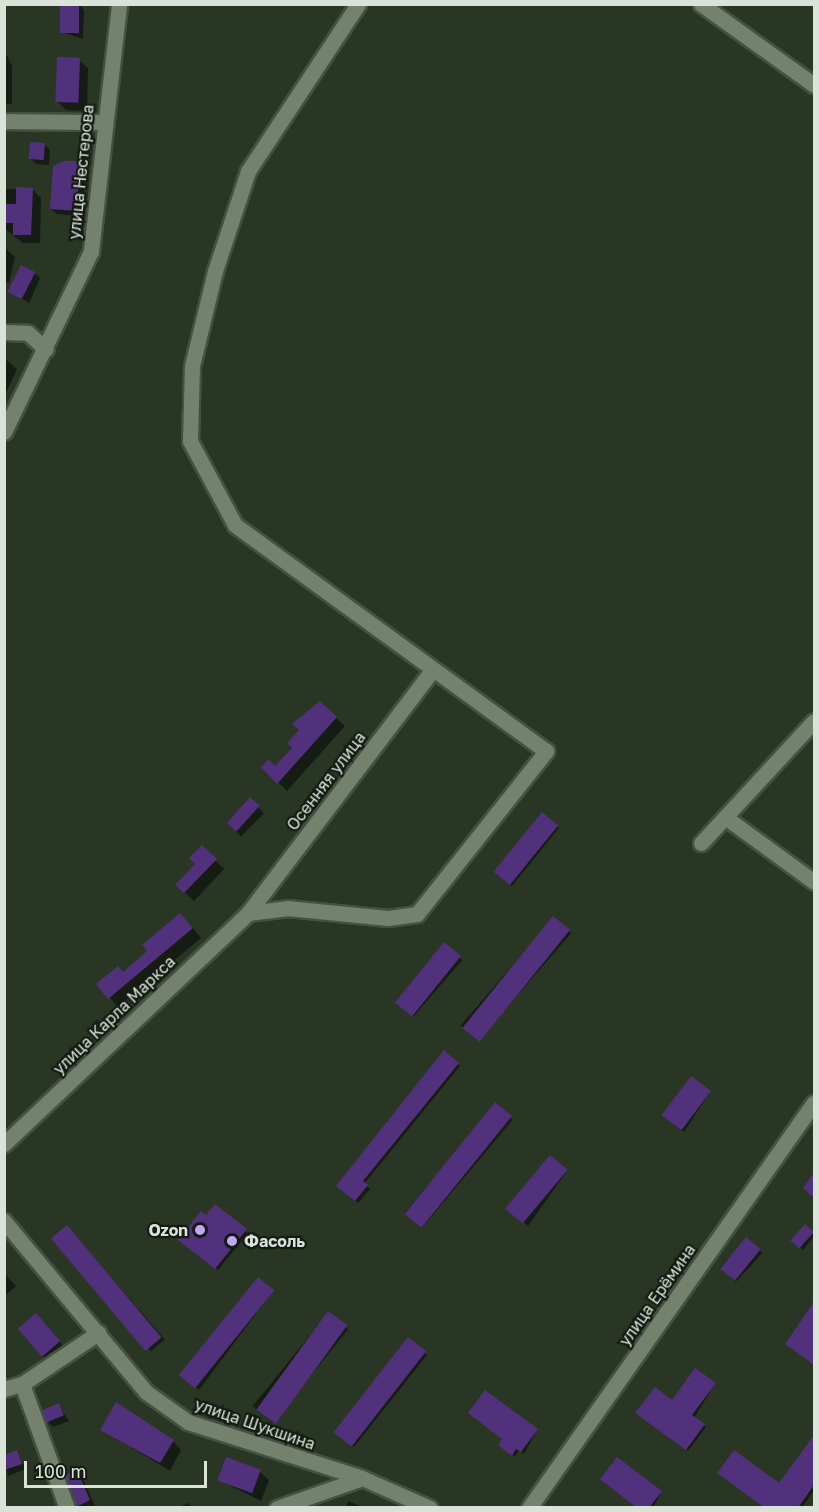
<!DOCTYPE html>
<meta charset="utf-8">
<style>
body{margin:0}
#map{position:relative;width:819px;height:1512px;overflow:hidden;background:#293624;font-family:"Golos Text",sans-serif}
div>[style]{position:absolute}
.shadow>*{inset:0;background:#0007;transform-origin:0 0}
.building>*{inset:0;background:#51317c;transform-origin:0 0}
.roads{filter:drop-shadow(2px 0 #455042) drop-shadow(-2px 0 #455042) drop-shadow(0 2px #455042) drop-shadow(0 -2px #455042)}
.minor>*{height:15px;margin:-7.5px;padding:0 7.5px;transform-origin:7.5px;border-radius:7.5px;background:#73816d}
.dots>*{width:16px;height:16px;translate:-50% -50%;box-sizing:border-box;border:3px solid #151b13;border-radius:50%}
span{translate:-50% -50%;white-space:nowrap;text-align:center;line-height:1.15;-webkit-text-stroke:4.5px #151b13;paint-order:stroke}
.street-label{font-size:16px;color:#dae3d7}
.poi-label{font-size:16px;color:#dae3d7;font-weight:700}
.right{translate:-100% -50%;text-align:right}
.left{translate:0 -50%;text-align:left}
.frame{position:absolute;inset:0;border:6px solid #dae3d7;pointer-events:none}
.scale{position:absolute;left:24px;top:1461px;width:183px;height:27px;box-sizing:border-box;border:3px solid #dae3d7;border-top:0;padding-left:8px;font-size:18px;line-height:21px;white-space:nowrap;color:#dae3d7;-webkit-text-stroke:4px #151b13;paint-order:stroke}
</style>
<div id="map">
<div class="shadow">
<i style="clip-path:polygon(61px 4px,80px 4px,84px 11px,83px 39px,61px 32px)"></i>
<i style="clip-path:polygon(4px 50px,12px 66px,12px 104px,4px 104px)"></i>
<i style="clip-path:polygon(79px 60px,88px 68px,87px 111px,66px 110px,57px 101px)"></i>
<i style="clip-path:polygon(45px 145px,50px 150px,49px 165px,36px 164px,30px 158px)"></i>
<i style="clip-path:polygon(82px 163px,88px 168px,80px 216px,57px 214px,51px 209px)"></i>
<i style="clip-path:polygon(4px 189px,32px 189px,41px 198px,40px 243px,23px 243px,4px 228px)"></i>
<i style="clip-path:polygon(4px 247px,15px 257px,9px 283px,4px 282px)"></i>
<i style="clip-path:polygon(34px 273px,40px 278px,29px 303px,11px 292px)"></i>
<i style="clip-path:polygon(4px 358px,17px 369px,5px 395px,4px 395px)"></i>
<i style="clip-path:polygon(320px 703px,345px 726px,287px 791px,263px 767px,275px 768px,295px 748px,301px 731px,294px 724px)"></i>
<i style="left:250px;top:799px;width:20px;height:33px;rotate:45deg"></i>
<i style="left:542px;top:814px;width:22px;height:75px;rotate:39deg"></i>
<i style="clip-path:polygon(202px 847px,224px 869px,194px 901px,177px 885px,197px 864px)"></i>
<i style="left:554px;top:918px;width:23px;height:142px;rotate:41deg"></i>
<i style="clip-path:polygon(189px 923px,201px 938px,118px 1007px,98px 984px,123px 974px)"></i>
<i style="left:445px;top:945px;width:23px;height:75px;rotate:41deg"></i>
<i style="clip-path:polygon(444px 1053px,460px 1066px,364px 1184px,370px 1189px,358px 1203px,338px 1186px)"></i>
<i style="clip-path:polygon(710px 1092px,684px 1132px,666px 1118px)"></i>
<i style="left:495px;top:1105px;width:23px;height:141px;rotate:40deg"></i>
<i style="clip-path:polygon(567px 1171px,528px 1226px,511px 1212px)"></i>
<i style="clip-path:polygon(207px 1217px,248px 1233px,218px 1270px,182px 1242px)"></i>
<i style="clip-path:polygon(805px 1226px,814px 1236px,803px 1250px,793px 1241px)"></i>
<i style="left:67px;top:1227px;width:149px;height:18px;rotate:49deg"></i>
<i style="left:747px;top:1239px;width:21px;height:39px;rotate:43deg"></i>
<i style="clip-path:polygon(4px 1273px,16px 1286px,4px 1297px)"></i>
<i style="clip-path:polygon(273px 1291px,199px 1390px,184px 1378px)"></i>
<i style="clip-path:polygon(814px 1305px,814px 1364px,787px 1344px)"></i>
<i style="left:328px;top:1313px;width:26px;height:120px;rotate:39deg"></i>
<i style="clip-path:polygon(45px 1323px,67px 1351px,51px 1364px,42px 1356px)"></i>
<i style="clip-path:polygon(408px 1339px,427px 1355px,354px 1447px,337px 1434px)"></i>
<i style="clip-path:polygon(715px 1384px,694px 1418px,706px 1427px,688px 1451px,639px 1415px)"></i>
<i style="clip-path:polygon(59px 1405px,69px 1421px,53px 1427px,48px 1422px)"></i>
<i style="clip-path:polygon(102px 1430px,173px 1441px,181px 1450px,170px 1471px)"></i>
<i style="clip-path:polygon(537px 1430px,524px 1454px,519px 1450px,515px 1457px,502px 1447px)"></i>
<i style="clip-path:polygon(814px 1438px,814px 1490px,802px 1508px,763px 1508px)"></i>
<i style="clip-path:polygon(16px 1452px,26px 1469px,8px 1476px,4px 1456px)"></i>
<i style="clip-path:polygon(76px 1471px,82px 1477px,95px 1506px,78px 1506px)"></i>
<i style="clip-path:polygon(260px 1472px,269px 1480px,261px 1501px,219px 1480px)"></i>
<i style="clip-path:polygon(661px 1492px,653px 1508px,639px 1508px)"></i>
<i style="clip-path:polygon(348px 1501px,365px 1508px,346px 1508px)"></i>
<i style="clip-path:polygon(188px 1503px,193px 1508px,176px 1508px)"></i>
</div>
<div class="building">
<i style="left:60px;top:4px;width:19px;height:29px"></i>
<i style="left:57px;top:57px;width:23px;height:45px;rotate:2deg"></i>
<i style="left:30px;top:142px;width:15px;height:17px;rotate:4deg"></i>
<i style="clip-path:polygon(64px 161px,83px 161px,75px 211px,50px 209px,53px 166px)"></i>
<i style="clip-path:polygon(16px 187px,33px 188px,31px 235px,13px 235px,13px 223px,4px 223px,4px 204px,16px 204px)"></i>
<i style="left:21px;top:265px;width:16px;height:30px;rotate:27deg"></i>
<i style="clip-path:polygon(320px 701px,337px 717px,277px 784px,261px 767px,269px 759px,275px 766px,292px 748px,287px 743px,299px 730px,292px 724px)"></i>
<i style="left:250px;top:797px;width:13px;height:35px;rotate:42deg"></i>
<i style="left:542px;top:812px;width:21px;height:77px;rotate:39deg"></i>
<i style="clip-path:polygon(202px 845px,217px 859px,184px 893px,175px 885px,195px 864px,189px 858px)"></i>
<i style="clip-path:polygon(180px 913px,193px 928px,108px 999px,96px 984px,118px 966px,123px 972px,147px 951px,142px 945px)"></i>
<i style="left:553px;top:916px;width:22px;height:144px;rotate:39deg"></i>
<i style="left:444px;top:942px;width:22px;height:78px;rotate:39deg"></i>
<i style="clip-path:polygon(444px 1050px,459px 1063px,363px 1181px,368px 1185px,355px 1201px,336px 1186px)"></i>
<i style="left:691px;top:1076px;width:25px;height:49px;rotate:37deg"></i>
<i style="left:495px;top:1102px;width:22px;height:144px;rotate:39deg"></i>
<i style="left:550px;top:1155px;width:23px;height:70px;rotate:40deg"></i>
<i style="clip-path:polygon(814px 1173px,814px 1198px,803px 1188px)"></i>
<i style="clip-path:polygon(215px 1204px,247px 1229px,215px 1269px,178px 1240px,201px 1211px,206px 1215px)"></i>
<i style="left:805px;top:1224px;width:12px;height:22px;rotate:42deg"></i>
<i style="left:67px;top:1225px;width:147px;height:21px;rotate:50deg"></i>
<i style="left:746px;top:1237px;width:19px;height:41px;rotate:39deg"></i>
<i style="left:258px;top:1277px;width:21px;height:126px;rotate:39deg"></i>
<i style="clip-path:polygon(814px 1302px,814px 1365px,785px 1344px)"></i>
<i style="left:328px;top:1311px;width:24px;height:122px;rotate:36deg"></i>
<i style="left:36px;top:1313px;width:37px;height:24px;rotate:49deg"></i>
<i style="left:408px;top:1337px;width:23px;height:121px;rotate:38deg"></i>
<i style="clip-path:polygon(695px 1368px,716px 1383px,692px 1415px,705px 1424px,686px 1450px,635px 1413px,655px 1387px,672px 1400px)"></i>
<i style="clip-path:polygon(485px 1390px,538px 1429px,521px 1452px,516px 1449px,512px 1456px,498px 1445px,502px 1439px,468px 1413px)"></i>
<i style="clip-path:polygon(116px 1402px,174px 1440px,160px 1463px,100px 1430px)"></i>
<i style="left:59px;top:1403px;width:13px;height:19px;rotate:67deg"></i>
<i style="clip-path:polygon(814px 1435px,814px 1485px,798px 1508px,765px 1508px,717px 1473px,734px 1450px,779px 1483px)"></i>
<i style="clip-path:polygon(17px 1450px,22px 1464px,4px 1470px,4px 1455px)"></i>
<i style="left:226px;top:1457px;width:37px;height:25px;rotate:20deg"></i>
<i style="clip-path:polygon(617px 1457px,662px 1491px,649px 1508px,637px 1508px,600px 1479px)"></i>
<i style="clip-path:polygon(77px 1470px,90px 1500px,76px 1507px,65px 1475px)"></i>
</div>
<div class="roads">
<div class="minor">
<i style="left:701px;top:4px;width:139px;rotate:35.6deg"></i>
<i style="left:4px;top:121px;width:101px;rotate:0.6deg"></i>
<i style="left:4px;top:332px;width:24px;rotate:2deg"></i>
<i style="left:28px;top:333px;width:24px;rotate:42deg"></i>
<i style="left:4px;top:432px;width:201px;rotate:-64.3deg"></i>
<i style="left:91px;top:251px;width:249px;rotate:-83.5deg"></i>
<i style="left:725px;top:817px;width:110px;rotate:36.1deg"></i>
<i style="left:701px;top:843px;width:166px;rotate:-47.2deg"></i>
<i style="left:248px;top:913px;width:39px;rotate:-7deg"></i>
<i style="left:287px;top:908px;width:101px;rotate:5.7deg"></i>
<i style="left:388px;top:918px;width:29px;rotate:-8deg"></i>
<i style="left:417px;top:914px;width:208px;rotate:-51.6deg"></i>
<i style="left:546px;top:751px;width:384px;rotate:-144deg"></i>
<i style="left:235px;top:525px;width:95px;rotate:-118.2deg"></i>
<i style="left:190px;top:441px;width:75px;rotate:-88.5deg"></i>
<i style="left:192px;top:366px;width:98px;rotate:-76.4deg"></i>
<i style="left:215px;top:271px;width:105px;rotate:-71.7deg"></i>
<i style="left:248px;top:171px;width:200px;rotate:-56.6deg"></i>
<i style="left:4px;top:1144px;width:336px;rotate:-43.4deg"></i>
<i style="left:248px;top:913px;width:304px;rotate:-52.8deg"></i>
<i style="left:4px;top:1221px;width:222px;rotate:50.3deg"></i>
<i style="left:146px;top:1392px;width:52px;rotate:35.5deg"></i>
<i style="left:188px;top:1422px;width:183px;rotate:17.8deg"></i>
<i style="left:362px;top:1478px;width:74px;rotate:23.8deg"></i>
<i style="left:22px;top:1384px;width:132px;rotate:70.1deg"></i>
<i style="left:4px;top:1389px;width:19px;rotate:-16deg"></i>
<i style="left:22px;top:1384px;width:92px;rotate:-33.9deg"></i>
<i style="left:277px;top:1508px;width:90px;rotate:-19.4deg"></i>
<i style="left:529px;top:1508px;width:495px;rotate:-54.9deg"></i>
</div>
</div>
<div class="dots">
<i style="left:200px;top:1230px;background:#c3a7f2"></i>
<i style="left:232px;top:1241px;background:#c3a7f2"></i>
</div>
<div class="street-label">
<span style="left:81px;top:172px;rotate:-84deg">улица Нестерова</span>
<span style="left:326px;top:781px;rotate:-53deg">Осенняя улица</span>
<span style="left:114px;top:1015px;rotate:-44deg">улица Карла Маркса</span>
<span style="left:657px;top:1295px;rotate:-55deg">улица Ерёмина</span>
<span style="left:255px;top:1424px;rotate:19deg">улица Шукшина</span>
</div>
<div class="poi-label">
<span class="right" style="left:188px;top:1230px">Ozon</span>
<span class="left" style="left:244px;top:1241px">Фасоль</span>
</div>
<div class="frame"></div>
<div class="scale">100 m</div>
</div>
